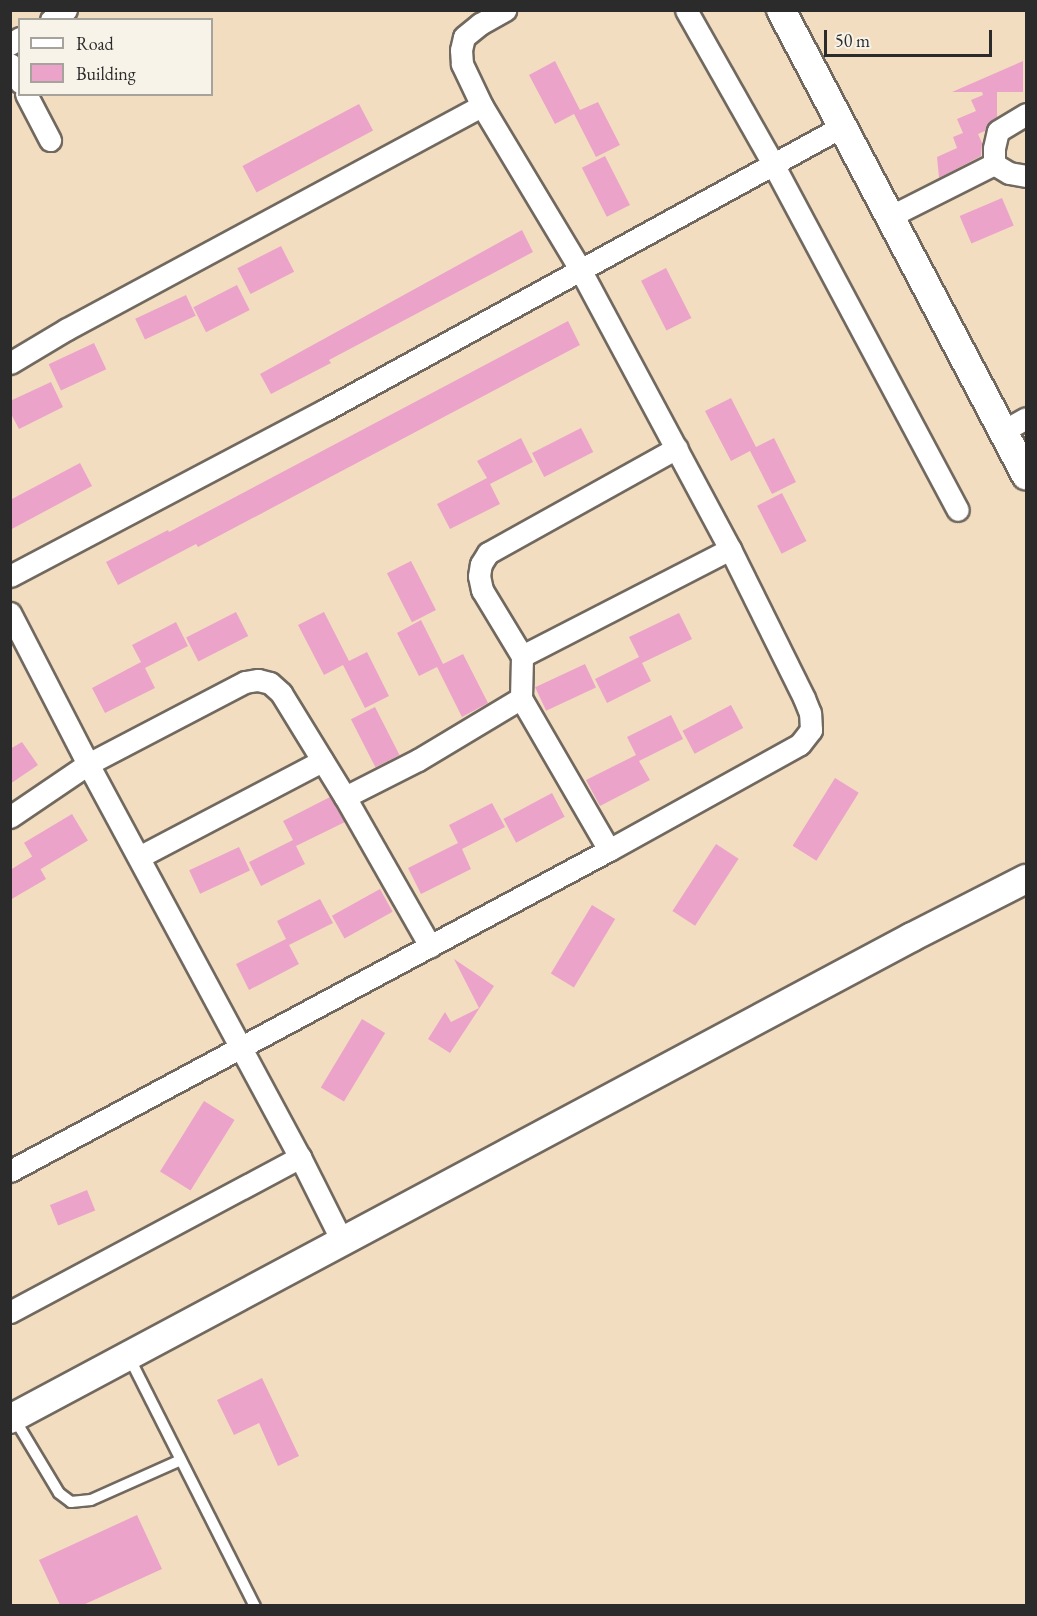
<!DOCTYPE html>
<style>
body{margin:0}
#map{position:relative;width:1037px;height:1616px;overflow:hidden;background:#f2ddc0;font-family:"EB Garamond",serif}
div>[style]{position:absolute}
.building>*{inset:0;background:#eca3ca;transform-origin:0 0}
.roads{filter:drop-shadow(2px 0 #71695f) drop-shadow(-2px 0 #71695f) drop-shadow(0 2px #71695f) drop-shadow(0 -2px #71695f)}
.lane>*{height:10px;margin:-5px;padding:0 5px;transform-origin:5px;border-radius:5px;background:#fff}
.street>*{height:21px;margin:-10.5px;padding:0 10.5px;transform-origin:10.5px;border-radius:10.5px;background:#fff}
.secondary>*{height:28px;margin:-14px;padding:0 14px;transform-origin:14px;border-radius:14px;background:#fff}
span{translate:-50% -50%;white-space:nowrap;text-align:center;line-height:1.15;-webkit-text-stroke:4.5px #f7f3e8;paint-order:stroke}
.frame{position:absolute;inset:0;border:12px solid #2b2b2b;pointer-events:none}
.legend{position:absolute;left:18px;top:18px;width:195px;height:78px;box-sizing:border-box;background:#f7f3e8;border:2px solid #a5a39c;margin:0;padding:8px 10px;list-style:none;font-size:18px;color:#2b2b2b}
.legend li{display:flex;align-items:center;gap:12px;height:30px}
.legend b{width:30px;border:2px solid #a5a39c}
.scale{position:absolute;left:824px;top:30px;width:168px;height:27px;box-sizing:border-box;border:3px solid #2b2b2b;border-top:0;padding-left:8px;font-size:18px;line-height:21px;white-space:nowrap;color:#2b2b2b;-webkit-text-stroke:4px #f7f3e8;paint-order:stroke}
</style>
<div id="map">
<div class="building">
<i style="clip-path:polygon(555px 61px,580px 110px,598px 102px,620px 145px,596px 157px,574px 114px,555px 124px,529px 75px)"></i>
<i style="clip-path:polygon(1023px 61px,1023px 92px,997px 92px,997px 117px,988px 123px,985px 131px,978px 134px,982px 143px,981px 156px,939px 178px,937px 157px,957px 148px,953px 137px,963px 133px,957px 119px,976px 111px,971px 100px,983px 95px,982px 92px,952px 92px)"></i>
<i style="left:359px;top:104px;width:30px;height:132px;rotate:62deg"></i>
<i style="left:605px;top:156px;width:55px;height:26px;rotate:63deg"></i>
<i style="left:1002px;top:198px;width:30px;height:46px;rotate:67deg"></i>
<i style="clip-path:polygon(522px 230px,533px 252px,329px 360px,331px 363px,271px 394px,260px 374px)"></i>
<i style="left:281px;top:246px;width:29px;height:49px;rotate:63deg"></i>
<i style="left:666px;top:268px;width:56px;height:28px;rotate:63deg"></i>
<i style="left:237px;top:285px;width:28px;height:49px;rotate:63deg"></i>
<i style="left:186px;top:295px;width:23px;height:56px;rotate:65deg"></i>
<i style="clip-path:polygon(568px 321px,580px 345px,198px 547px,196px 544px,118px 585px,106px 562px,168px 530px,169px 532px)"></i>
<i style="left:94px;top:343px;width:29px;height:50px;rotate:65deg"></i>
<i style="clip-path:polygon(51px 382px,63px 407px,19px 429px,10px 412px,10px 401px)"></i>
<i style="clip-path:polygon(731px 398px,756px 447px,774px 438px,796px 482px,772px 494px,750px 451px,731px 461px,705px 411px)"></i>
<i style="left:581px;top:428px;width:27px;height:55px;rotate:63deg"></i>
<i style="clip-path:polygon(521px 438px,533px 462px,490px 484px,500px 504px,450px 529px,437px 504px,487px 478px,477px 461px)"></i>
<i style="clip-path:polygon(80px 463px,92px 486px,10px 530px,10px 500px)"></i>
<i style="left:782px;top:493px;width:54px;height:28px;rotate:63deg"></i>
<i style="left:411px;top:561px;width:55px;height:27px;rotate:63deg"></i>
<i style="left:236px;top:612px;width:27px;height:56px;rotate:63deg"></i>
<i style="clip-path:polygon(324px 612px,349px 661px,367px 652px,389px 696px,365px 708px,343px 665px,324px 675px,298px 625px)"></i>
<i style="clip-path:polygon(679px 613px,692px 639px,642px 663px,651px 681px,607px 703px,595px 679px,639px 657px,629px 637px)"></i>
<i style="clip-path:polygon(421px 620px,443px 664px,463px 654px,488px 703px,462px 717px,437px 667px,419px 676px,397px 633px)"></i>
<i style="clip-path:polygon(176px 622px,188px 646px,145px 668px,155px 688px,105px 713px,92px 688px,141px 662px,132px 645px)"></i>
<i style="left:585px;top:664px;width:26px;height:55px;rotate:65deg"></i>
<i style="left:731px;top:705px;width:26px;height:55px;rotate:62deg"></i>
<i style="left:375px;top:707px;width:54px;height:27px;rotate:63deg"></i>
<i style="clip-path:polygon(671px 715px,683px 739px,639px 761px,650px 780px,600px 806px,586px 780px,636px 755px,627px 737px)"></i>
<i style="clip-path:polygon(22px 742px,38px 765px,10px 784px,10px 749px)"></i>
<i style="left:835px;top:778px;width:28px;height:80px;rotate:32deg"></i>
<i style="left:552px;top:793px;width:27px;height:55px;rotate:62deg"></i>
<i style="clip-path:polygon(330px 797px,345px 822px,296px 846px,305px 864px,261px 886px,249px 862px,293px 840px,283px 821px)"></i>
<i style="clip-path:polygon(492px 803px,505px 827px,462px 849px,471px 869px,421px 894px,408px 868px,458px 843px,449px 825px)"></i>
<i style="left:72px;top:814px;width:31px;height:56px;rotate:59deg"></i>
<i style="left:716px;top:844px;width:27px;height:80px;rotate:33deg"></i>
<i style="left:239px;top:847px;width:26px;height:55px;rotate:65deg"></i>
<i style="clip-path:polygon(33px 856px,46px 879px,10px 900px,10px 870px)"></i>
<i style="left:380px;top:889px;width:26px;height:55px;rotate:61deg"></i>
<i style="clip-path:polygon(320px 899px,333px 923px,289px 945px,299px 964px,249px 990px,236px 964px,286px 939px,277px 921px)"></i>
<i style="left:592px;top:905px;width:27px;height:80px;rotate:31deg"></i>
<i style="clip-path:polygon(454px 959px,494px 986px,450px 1053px,428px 1039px,445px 1012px,451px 1022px,479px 1008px)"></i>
<i style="left:362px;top:1019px;width:27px;height:80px;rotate:31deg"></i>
<i style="left:204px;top:1101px;width:36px;height:83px;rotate:32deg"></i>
<i style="left:87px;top:1190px;width:22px;height:40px;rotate:68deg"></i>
<i style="clip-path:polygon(262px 1378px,299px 1456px,278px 1466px,259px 1423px,234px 1435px,217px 1400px)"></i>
<i style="clip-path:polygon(137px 1515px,162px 1569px,83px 1605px,60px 1605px,39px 1560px)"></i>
</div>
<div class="roads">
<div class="lane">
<i style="left:129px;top:1357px;width:279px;rotate:63.2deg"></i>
<i style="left:14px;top:1418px;width:87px;rotate:59deg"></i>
<i style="left:59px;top:1493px;width:15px;rotate:37deg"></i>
<i style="left:71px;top:1502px;width:20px;rotate:-6deg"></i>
<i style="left:91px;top:1500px;width:98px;rotate:-24deg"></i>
</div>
<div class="street">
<i style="left:686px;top:10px;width:177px;rotate:60.5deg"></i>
<i style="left:773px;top:164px;width:392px;rotate:61.9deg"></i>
<i style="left:51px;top:20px;width:18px;rotate:-34deg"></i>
<i style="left:10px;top:44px;width:12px;rotate:-31deg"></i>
<i style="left:10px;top:64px;width:21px;rotate:61deg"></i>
<i style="left:26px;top:94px;width:52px;rotate:62.4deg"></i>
<i style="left:994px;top:164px;width:17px;rotate:31deg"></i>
<i style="left:1009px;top:173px;width:17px;rotate:10deg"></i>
<i style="left:889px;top:217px;width:118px;rotate:-26.8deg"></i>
<i style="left:994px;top:164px;width:16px;rotate:-90deg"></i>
<i style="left:994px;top:148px;width:17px;rotate:-77deg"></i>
<i style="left:998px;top:131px;width:33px;rotate:-31deg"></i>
<i style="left:10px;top:363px;width:66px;rotate:-30.8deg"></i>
<i style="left:67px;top:329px;width:471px;rotate:-28.3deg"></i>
<i style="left:1003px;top:431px;width:26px;rotate:-29deg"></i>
<i style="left:10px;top:576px;width:356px;rotate:-27.8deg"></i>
<i style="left:325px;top:410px;width:589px;rotate:-28.74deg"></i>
<i style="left:10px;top:613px;width:170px;rotate:62.7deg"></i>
<i style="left:88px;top:764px;width:447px;rotate:61.7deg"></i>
<i style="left:300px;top:1157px;width:94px;rotate:63.4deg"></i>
<i style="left:522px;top:656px;width:234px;rotate:-27.2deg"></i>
<i style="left:345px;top:797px;width:82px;rotate:-26.9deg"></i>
<i style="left:418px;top:760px;width:120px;rotate:-31deg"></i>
<i style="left:10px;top:817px;width:94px;rotate:-34.2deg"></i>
<i style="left:88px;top:764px;width:177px;rotate:-27.6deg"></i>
<i style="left:245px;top:682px;width:13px;rotate:-9deg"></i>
<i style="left:258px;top:680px;width:12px;rotate:14deg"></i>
<i style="left:270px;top:683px;width:15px;rotate:42deg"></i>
<i style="left:281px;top:693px;width:122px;rotate:58.4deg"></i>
<i style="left:345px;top:797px;width:172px;rotate:60.3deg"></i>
<i style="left:609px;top:850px;width:176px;rotate:-120.1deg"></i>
<i style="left:521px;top:698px;width:42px;rotate:-88.6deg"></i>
<i style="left:522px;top:656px;width:77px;rotate:-121.2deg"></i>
<i style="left:482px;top:590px;width:14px;rotate:-102deg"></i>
<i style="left:479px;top:576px;width:12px;rotate:-81deg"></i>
<i style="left:481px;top:564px;width:13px;rotate:-58deg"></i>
<i style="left:488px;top:553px;width:216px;rotate:-29.1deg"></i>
<i style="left:139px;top:857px;width:207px;rotate:-27.7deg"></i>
<i style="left:10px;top:1171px;width:680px;rotate:-28.19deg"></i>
<i style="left:609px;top:850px;width:218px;rotate:-29deg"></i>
<i style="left:800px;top:744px;width:18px;rotate:-52deg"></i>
<i style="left:811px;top:730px;width:17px;rotate:-93deg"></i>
<i style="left:810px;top:713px;width:16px;rotate:-112deg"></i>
<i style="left:804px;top:698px;width:166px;rotate:-116.4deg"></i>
<i style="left:730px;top:549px;width:318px;rotate:-118.2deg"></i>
<i style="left:580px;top:269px;width:190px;rotate:-121deg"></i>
<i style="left:482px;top:106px;width:47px;rotate:-115.5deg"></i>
<i style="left:462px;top:64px;width:14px;rotate:-94deg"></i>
<i style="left:461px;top:50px;width:13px;rotate:-77deg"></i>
<i style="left:464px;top:37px;width:21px;rotate:-39deg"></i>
<i style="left:480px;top:24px;width:29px;rotate:-29deg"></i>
<i style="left:10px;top:1312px;width:329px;rotate:-28.1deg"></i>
</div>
<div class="secondary">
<i style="left:781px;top:10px;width:526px;rotate:62.22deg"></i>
<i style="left:10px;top:1419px;width:1023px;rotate:-28.12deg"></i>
<i style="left:912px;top:937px;width:128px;rotate:-27deg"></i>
</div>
</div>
<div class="frame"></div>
<ul class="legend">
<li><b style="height:8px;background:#fff"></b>Road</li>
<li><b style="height:16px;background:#eca3ca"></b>Building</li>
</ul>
<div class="scale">50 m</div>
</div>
